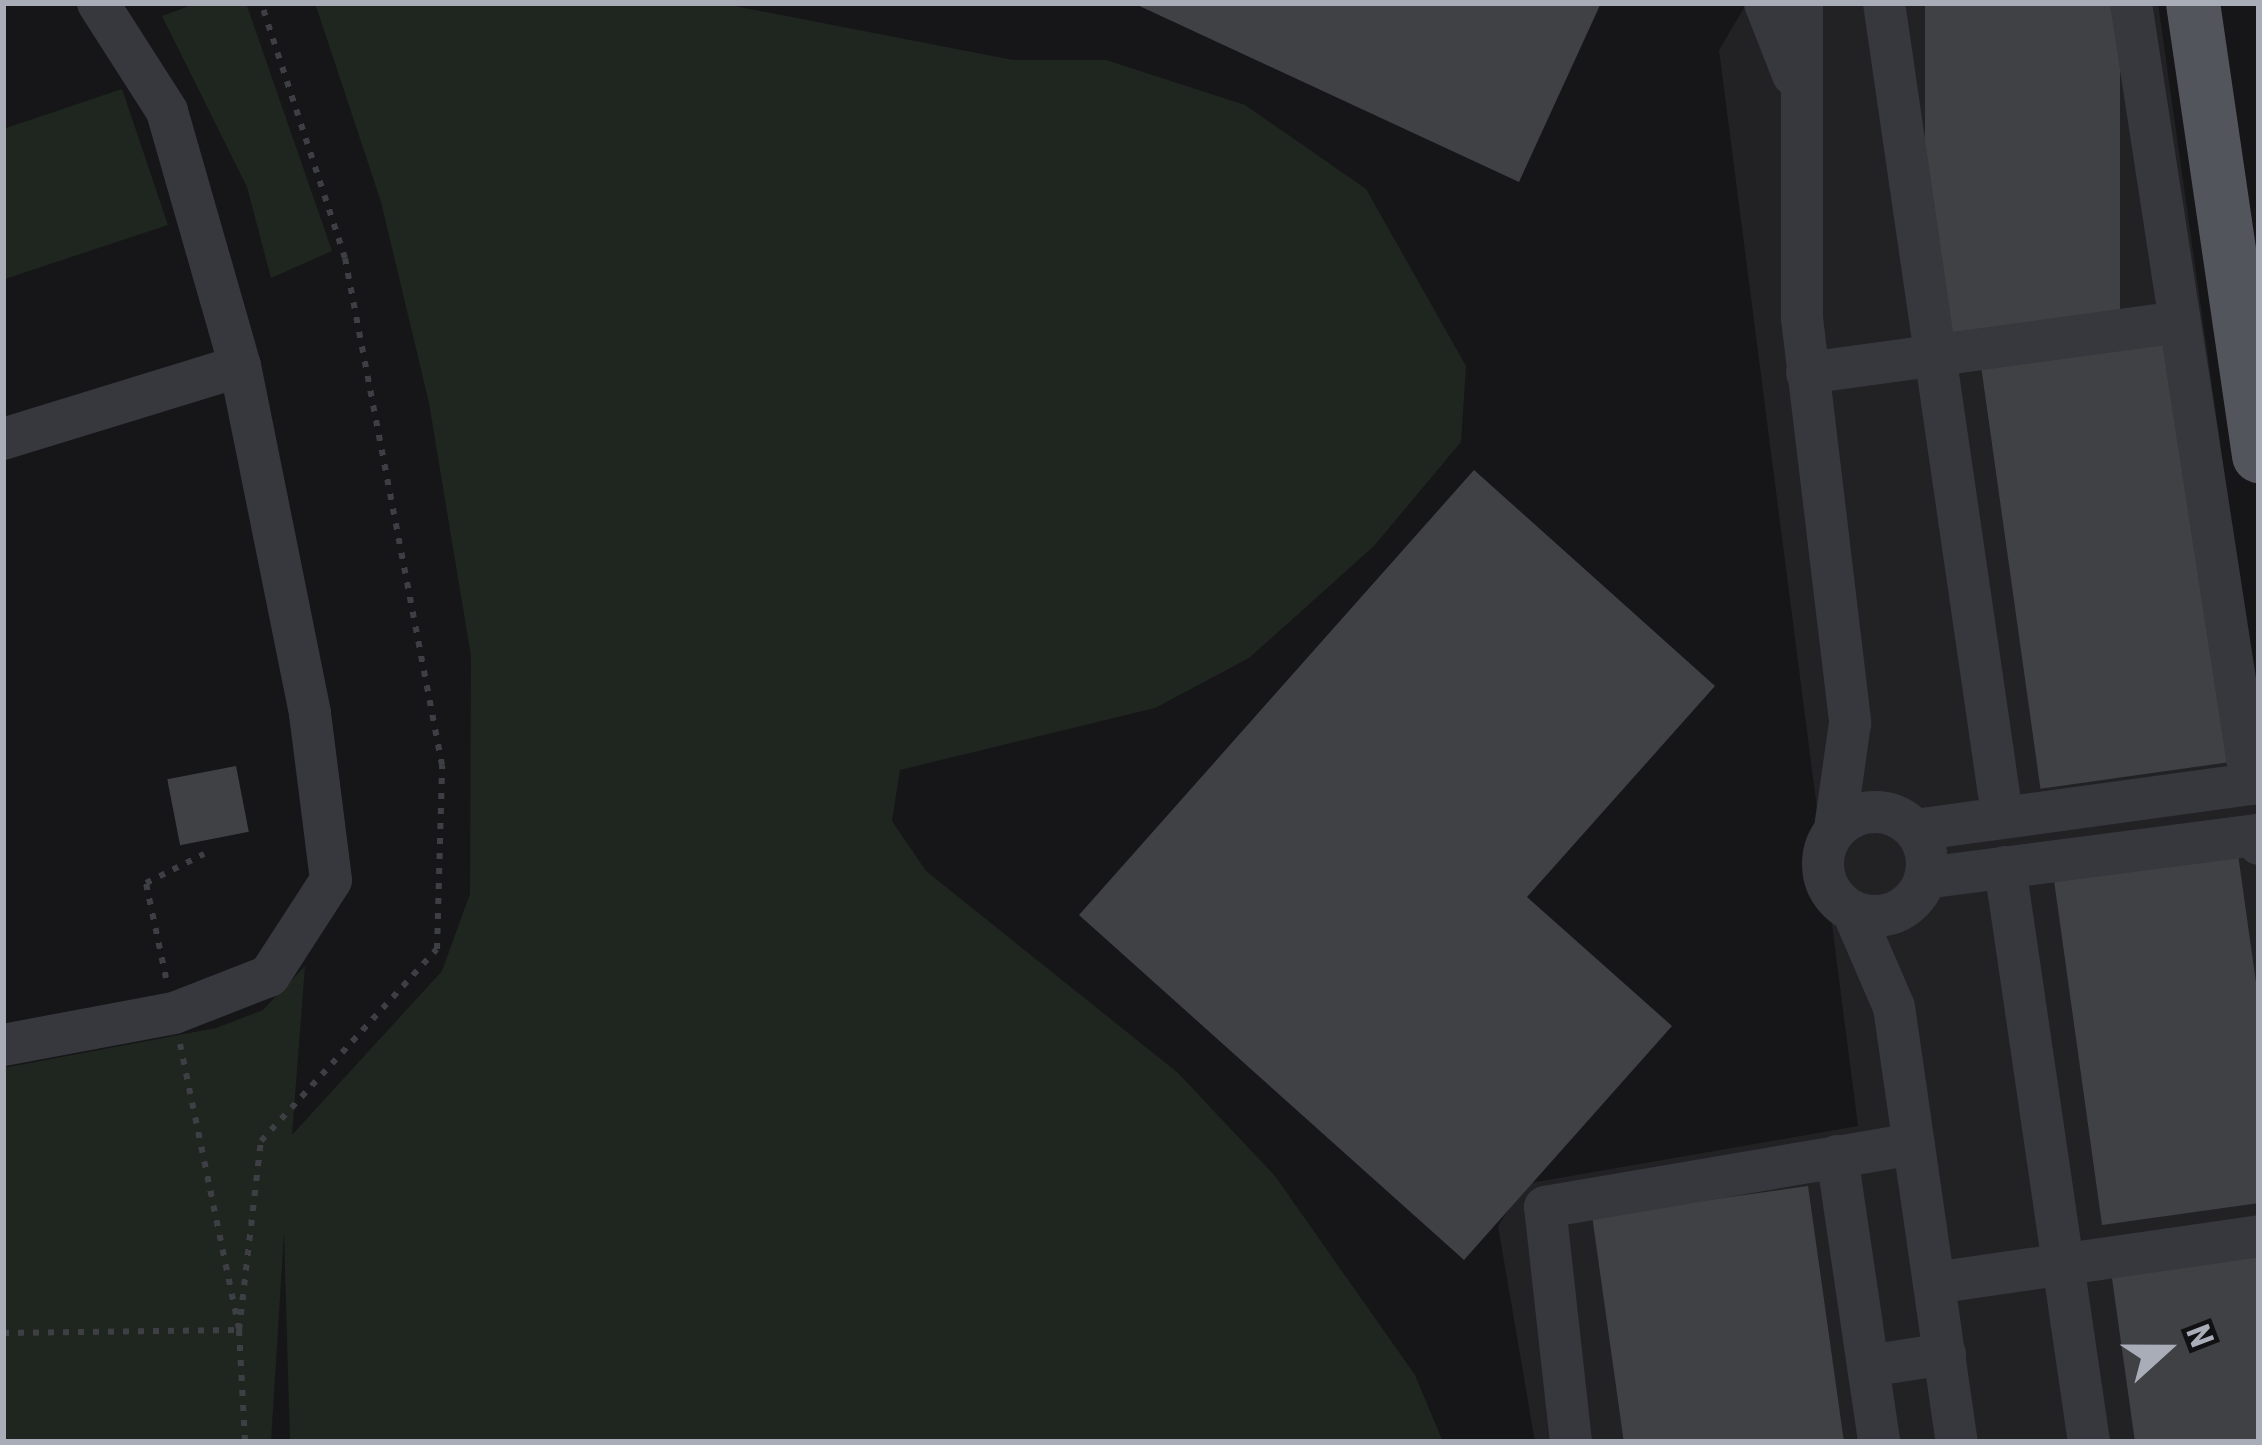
<!DOCTYPE html>
<style>
body{margin:0}
#map{position:relative;width:2262px;height:1445px;overflow:hidden;background:#161618;font-family:"Roboto Condensed",sans-serif}
div>[style]{position:absolute}
.built>*{inset:0;background:#222225}
.green>*{inset:0;background:#1e261f}
.building>*{inset:0;background:#404145;transform-origin:0 0}
.path>*{height:6px;margin-top:-3px;transform-origin:0;background:repeating-linear-gradient(90deg,#3d3f44 0 6px,transparent 0 15px)}
.minor>*{height:42px;margin:-21px;padding:0 21px;transform-origin:21px;border-radius:21px;background:#37383d}
.minor>.ring{margin:-21px;padding:0;box-sizing:content-box;background:none;border:42px solid #37383d;border-radius:50%}
.major>*{height:54px;margin:-27px;padding:0 27px;transform-origin:27px;border-radius:27px;background:#53555c}
span{translate:-50% -50%;white-space:nowrap;text-align:center;line-height:1.15;-webkit-text-stroke:9px #111113;paint-order:stroke}
.frame{position:absolute;inset:0;border:6px solid #a8adb8;pointer-events:none}
.north{position:absolute;left:2106px;top:1289px;width:120px;height:120px;-webkit-text-stroke:9px #111113;paint-order:stroke;rotate:69deg;font-size:33px;font-weight:700;line-height:48px;text-align:center;color:#a8adb8}
.north::after{content:'';display:block;margin:auto;width:42px;height:54px;background:#a8adb8;clip-path:polygon(50% 0,100% 100%,50% 72%,0 100%)}
</style>
<div id="map">
<div class="built">
<i style="clip-path:polygon(1747px 3px,2158px 3px,2259px 719px,2259px 1442px,1535px 1442px,1498px 1226px,1525px 1184px,1858px 1126px,1719px 50px)"></i>
</div>
<div class="green">
<i style="clip-path:polygon(197px 3px,246px 3px,332px 251px,271px 278px,247px 187px,162px 16px)"></i>
<i style="clip-path:polygon(315px 3px,719px 3px,1013px 60px,1106px 60px,1245px 105px,1366px 189px,1466px 366px,1461px 442px,1374px 546px,1249px 658px,1155px 708px,900px 770px,892px 821px,926px 871px,1178px 1073px,1275px 1176px,1415px 1375px,1443px 1442px,290px 1442px,284px 1233px,271px 1442px,3px 1442px,3px 1068px,216px 1028px,263px 1010px,305px 966px,292px 1135px,442px 971px,470px 894px,471px 656px,429px 403px,381px 202px)"></i>
<i style="clip-path:polygon(122px 89px,168px 225px,5px 279px,3px 129px)"></i>
</div>
<div class="building">
<i style="clip-path:polygon(1133px 3px,1601px 3px,1519px 182px)"></i>
<i style="left:1925px;top:3px;width:195px;height:338px"></i>
<i style="left:2172px;top:338px;width:428px;height:193px;rotate:82deg"></i>
<i style="clip-path:polygon(1474px 470px,1715px 686px,1527px 897px,1672px 1026px,1464px 1260px,1079px 915px)"></i>
<i style="left:236px;top:766px;width:67px;height:70px;rotate:79deg"></i>
<i style="clip-path:polygon(2236px 840px,2259px 1004px,2259px 1203px,2102px 1225px,2052px 866px)"></i>
<i style="left:1808px;top:1186px;width:259px;height:218px;rotate:82deg"></i>
<i style="clip-path:polygon(2259px 1243px,2259px 1442px,2135px 1442px,2110px 1264px)"></i>
</div>
<div class="path">
<i style="left:166px;top:978px;width:97px;rotate:-101.9deg"></i>
<i style="left:146px;top:883px;width:65px;rotate:-26.6deg"></i>
<i style="left:180px;top:1044px;width:292px;rotate:78.3deg"></i>
<i style="left:239px;top:1330px;width:112px;rotate:86.9deg"></i>
<i style="left:3px;top:1333px;width:236px;rotate:-0.7deg"></i>
<i style="left:239px;top:1330px;width:190px;rotate:-83.4deg"></i>
<i style="left:261px;top:1141px;width:260px;rotate:-47.5deg"></i>
<i style="left:437px;top:949px;width:184px;rotate:-88.4deg"></i>
<i style="left:442px;top:765px;width:516px;rotate:-100.83deg"></i>
<i style="left:345px;top:258px;width:268px;rotate:-108.2deg"></i>
</div>
<div class="minor">
<i style="left:1765px;top:3px;width:77px;rotate:68.7deg"></i>
<i style="left:1802px;top:3px;width:315px;rotate:90deg"></i>
<i style="left:1802px;top:318px;width:408px;rotate:83.2deg"></i>
<i style="left:1850px;top:723px;width:107px;rotate:98.1deg"></i>
<i style="left:1884px;top:3px;width:799px;rotate:81.73deg"></i>
<i style="left:1807px;top:373px;width:375px;rotate:-7.8deg"></i>
<i style="left:3px;top:439px;width:248px;rotate:-17.1deg"></i>
<i class="ring" style="left:1823px;top:812px;width:62px;height:62px"></i>
<i style="left:1915px;top:830px;width:339px;rotate:-7.8deg"></i>
<i style="left:2251px;top:784px;width:790px;rotate:-98.74deg"></i>
<i style="left:2005px;top:867px;width:581px;rotate:81.69deg"></i>
<i style="left:1925px;top:878px;width:336px;rotate:-7.4deg"></i>
<i style="left:2258px;top:835px;width:9px;rotate:84deg"></i>
<i style="left:1853px;top:912px;width:103px;rotate:66.7deg"></i>
<i style="left:1894px;top:1007px;width:440px;rotate:81.8deg"></i>
<i style="left:3px;top:1045px;width:174px;rotate:-10.6deg"></i>
<i style="left:174px;top:1013px;width:102px;rotate:-21.3deg"></i>
<i style="left:269px;top:976px;width:114px;rotate:-57.1deg"></i>
<i style="left:331px;top:880px;width:168px;rotate:-97.2deg"></i>
<i style="left:310px;top:713px;width:354px;rotate:-101.4deg"></i>
<i style="left:240px;top:366px;width:265px;rotate:-106deg"></i>
<i style="left:167px;top:111px;width:128px;rotate:-122.6deg"></i>
<i style="left:1837px;top:1156px;width:289px;rotate:81.6deg"></i>
<i style="left:1934px;top:1283px;width:328px;rotate:-8.2deg"></i>
<i style="left:1868px;top:1366px;width:78px;rotate:-8.9deg"></i>
<i style="left:1571px;top:1442px;width:236px;rotate:-96.3deg"></i>
<i style="left:1545px;top:1207px;width:374px;rotate:-9.7deg"></i>
</div>
<div class="major">
<i style="left:2193px;top:3px;width:458px;rotate:81.7deg"></i>
</div>
<div class="frame"></div>
<div class="north">N</div>
</div>
